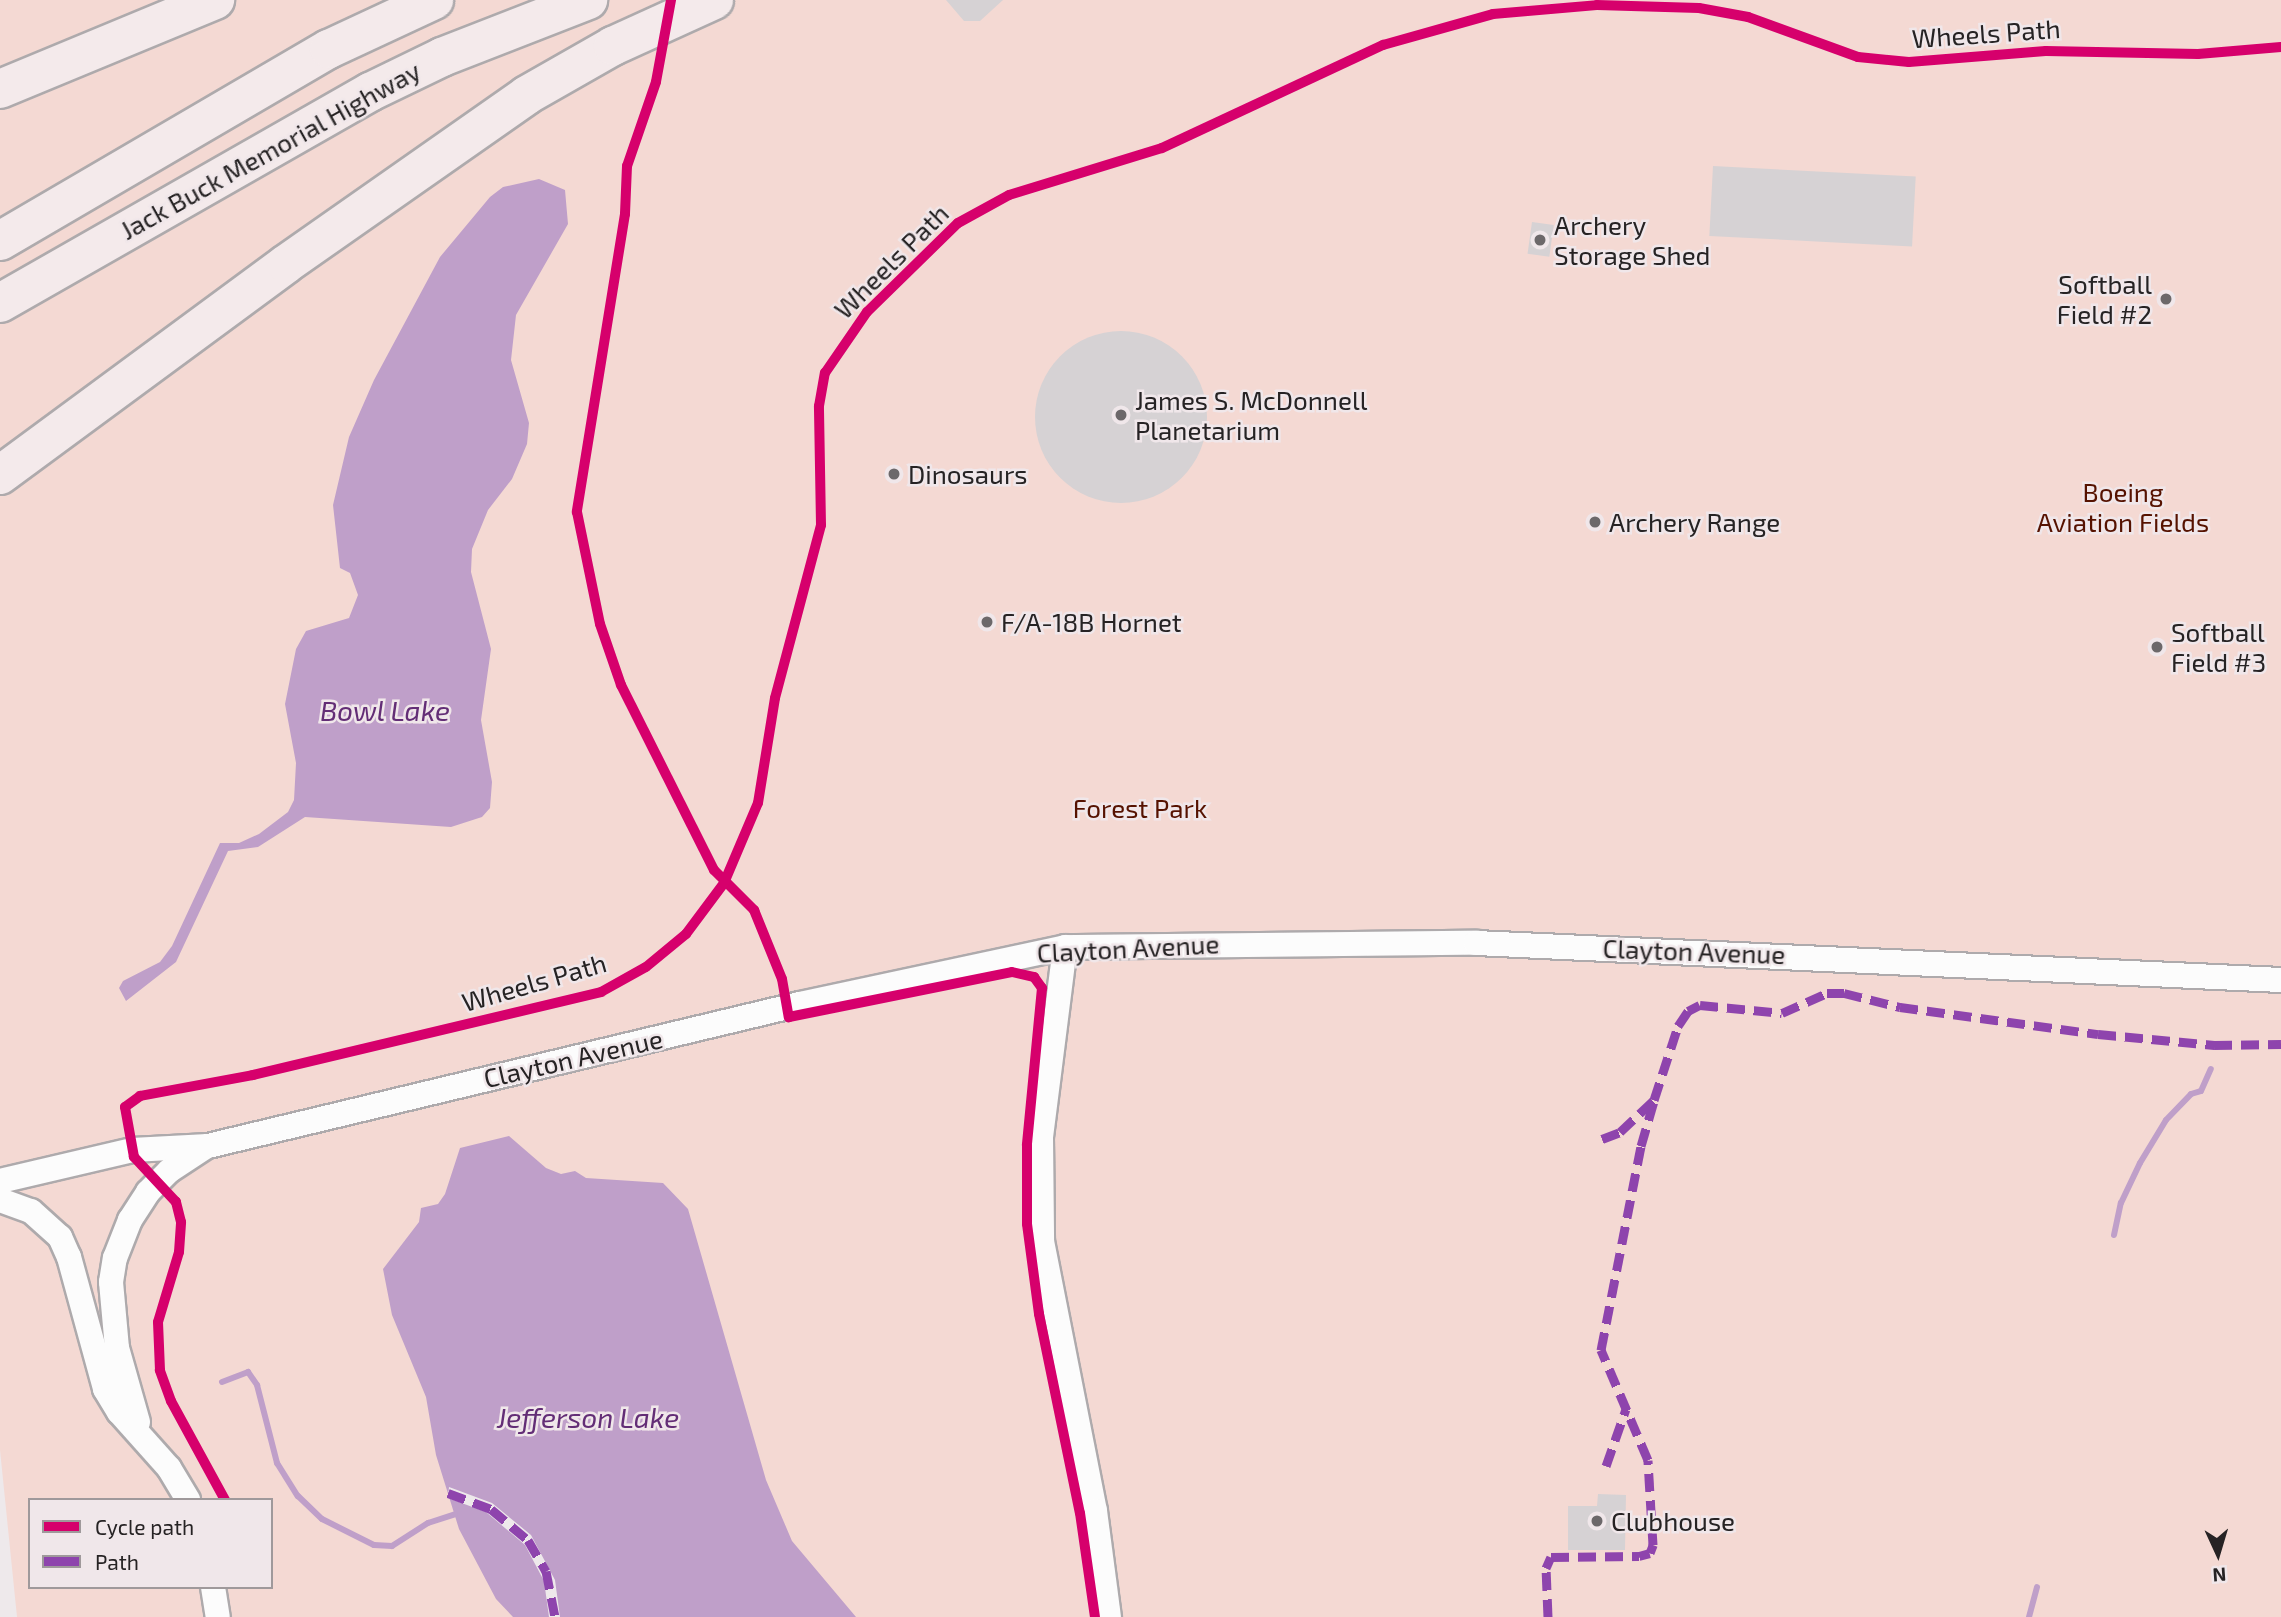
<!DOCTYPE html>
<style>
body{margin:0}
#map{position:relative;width:2281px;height:1617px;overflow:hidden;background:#eee9eb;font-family:"Exo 2",sans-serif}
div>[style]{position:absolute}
.green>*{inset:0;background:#f4d9d3}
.water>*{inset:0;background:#bf9fc9}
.pier>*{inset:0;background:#eee9eb}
.stream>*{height:6px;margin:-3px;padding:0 3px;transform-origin:3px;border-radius:3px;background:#bf9fc9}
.building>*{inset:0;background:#d6d2d4;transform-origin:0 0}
.round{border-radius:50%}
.roads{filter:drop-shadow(2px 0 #aeaaac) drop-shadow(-2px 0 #aeaaac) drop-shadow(0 2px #aeaaac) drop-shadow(0 -2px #aeaaac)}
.minor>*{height:24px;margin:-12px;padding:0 12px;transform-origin:12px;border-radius:12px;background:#fcfcfc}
.motorway>*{height:38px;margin:-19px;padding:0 19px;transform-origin:19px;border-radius:19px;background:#f4eaeb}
.quiet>*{height:9px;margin-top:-4.5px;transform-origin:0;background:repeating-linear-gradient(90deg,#8e44ad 0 18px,transparent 0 27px)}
.cycleway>*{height:10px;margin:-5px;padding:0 5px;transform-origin:5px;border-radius:5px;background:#d6006c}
.dots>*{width:19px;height:19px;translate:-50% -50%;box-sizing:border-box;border:4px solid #f0e7ea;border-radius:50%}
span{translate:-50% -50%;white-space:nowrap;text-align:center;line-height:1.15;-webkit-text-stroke:5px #f0e7ea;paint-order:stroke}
.street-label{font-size:26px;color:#262324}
.poi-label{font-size:26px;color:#262324}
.left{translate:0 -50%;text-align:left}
.right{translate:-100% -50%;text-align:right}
.park-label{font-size:26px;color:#561200}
.water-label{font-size:28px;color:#632d76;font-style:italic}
.legend{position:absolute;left:28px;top:1498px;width:245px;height:91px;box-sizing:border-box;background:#f0e7ea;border:2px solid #9f999b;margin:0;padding:9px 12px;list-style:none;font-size:21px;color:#262324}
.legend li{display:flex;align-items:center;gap:14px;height:35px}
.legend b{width:35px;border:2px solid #9f999b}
.north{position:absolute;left:2183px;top:1519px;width:70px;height:70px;-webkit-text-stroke:5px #f0e7ea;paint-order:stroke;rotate:176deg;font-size:19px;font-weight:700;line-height:28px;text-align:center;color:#262324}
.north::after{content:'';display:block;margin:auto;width:24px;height:32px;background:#262324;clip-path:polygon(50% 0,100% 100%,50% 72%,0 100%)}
</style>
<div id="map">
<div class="green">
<i style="clip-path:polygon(evenodd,0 0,2281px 0,2281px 1617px,17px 1617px,0 1450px,0 0,30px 1500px,271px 1500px,271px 1587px,30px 1587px,30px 1500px)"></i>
</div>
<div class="water">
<i style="clip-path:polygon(539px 179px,565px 190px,568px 224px,516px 315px,511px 360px,529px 423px,527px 444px,512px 479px,488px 510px,472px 549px,471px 572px,491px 649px,481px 720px,492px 782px,490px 808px,482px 817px,451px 827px,305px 817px,258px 847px,228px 851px,176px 962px,126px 1001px,119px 988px,123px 981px,160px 962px,172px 946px,220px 843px,239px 843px,259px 834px,288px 812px,294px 800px,296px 763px,285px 704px,296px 649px,306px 631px,349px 618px,358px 595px,350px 573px,340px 568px,333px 505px,349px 437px,374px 380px,440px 257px,490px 197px,503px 187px)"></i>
<i style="clip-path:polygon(509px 1136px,546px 1168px,561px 1174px,575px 1171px,586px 1178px,663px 1183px,688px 1209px,766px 1480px,792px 1541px,856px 1617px,513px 1617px,496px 1599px,459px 1529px,436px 1455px,426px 1397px,392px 1315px,383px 1269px,419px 1222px,421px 1208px,438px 1204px,445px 1194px,460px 1148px)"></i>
</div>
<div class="pier">
<i style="clip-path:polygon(449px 1487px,492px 1503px,531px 1535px,555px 1580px,560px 1617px,549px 1617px,544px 1581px,525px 1545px,486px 1512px,448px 1498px)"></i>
</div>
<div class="stream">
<i style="left:2114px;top:1235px;width:33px;rotate:-78deg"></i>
<i style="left:2121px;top:1203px;width:44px;rotate:-64.6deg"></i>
<i style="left:2140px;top:1163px;width:50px;rotate:-58.8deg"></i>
<i style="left:2166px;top:1120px;width:36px;rotate:-46deg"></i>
<i style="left:2191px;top:1094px;width:10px;rotate:-17deg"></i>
<i style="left:2201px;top:1091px;width:24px;rotate:-66deg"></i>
<i style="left:222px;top:1382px;width:28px;rotate:-21deg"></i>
<i style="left:248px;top:1372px;width:16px;rotate:55deg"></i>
<i style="left:257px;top:1385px;width:81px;rotate:75.6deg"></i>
<i style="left:277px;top:1463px;width:39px;rotate:58deg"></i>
<i style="left:298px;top:1496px;width:33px;rotate:44deg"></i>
<i style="left:322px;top:1519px;width:58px;rotate:26.6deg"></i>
<i style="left:374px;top:1545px;width:18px;rotate:3deg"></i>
<i style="left:392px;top:1546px;width:43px;rotate:-32.6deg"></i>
<i style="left:428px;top:1523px;width:28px;rotate:-18deg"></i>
<i style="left:2029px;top:1617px;width:31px;rotate:-75deg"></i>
</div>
<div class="building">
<i style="clip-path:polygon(946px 0,1003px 0,980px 21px,964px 21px)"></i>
<i style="left:1713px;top:166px;width:203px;height:70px;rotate:3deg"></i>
<i style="left:1532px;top:222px;width:22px;height:32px;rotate:8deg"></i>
<i class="round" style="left:1035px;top:331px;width:172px;height:172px"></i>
<i style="clip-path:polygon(1598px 1494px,1626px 1495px,1625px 1550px,1568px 1550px,1568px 1506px,1597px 1506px)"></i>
</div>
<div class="roads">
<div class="minor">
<i style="left:1065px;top:947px;width:193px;rotate:97.2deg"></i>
<i style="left:1041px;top:1138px;width:103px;rotate:89.4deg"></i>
<i style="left:1042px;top:1241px;width:275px;rotate:78.9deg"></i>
<i style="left:1095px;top:1511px;width:107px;rotate:82.5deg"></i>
<i style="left:0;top:1181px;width:136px;rotate:-13.2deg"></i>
<i style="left:132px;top:1150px;width:76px;rotate:-3deg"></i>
<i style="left:208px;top:1146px;width:609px;rotate:-13.49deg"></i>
<i style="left:800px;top:1004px;width:271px;rotate:-12.1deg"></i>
<i style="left:1065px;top:947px;width:411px;rotate:-0.6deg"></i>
<i style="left:1476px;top:943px;width:806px;rotate:2.63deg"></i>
<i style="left:0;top:1200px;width:33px;rotate:20deg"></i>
<i style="left:31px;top:1211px;width:39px;rotate:42deg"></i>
<i style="left:60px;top:1237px;width:22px;rotate:66deg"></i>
<i style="left:69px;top:1257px;width:137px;rotate:74.7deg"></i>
<i style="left:105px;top:1389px;width:27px;rotate:59deg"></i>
<i style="left:119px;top:1412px;width:75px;rotate:48.2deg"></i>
<i style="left:169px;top:1468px;width:37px;rotate:59deg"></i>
<i style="left:138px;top:1422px;width:77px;rotate:-105.8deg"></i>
<i style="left:117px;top:1348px;width:66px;rotate:-95.2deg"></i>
<i style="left:111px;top:1282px;width:24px;rotate:-81deg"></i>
<i style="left:115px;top:1258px;width:41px;rotate:-68.5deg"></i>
<i style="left:130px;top:1220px;width:33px;rotate:-57deg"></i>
<i style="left:148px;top:1192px;width:30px;rotate:-45deg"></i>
<i style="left:169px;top:1171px;width:45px;rotate:-33.3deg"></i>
<i style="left:213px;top:1587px;width:30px;rotate:81deg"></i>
</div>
<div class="motorway">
<i style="left:0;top:89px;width:233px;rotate:-22.5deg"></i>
<i style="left:0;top:241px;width:381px;rotate:-30.3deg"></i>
<i style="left:329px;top:49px;width:116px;rotate:-25deg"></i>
<i style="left:0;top:303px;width:426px;rotate:-29.7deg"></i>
<i style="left:370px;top:92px;width:80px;rotate:-25.9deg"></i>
<i style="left:442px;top:57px;width:157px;rotate:-21.3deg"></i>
<i style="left:0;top:475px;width:355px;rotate:-36.4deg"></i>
<i style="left:286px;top:264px;width:294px;rotate:-35deg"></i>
<i style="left:527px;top:95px;width:99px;rotate:-29.7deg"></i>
<i style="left:613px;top:46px;width:111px;rotate:-24.5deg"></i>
</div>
</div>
<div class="quiet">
<i style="left:1602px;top:1139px;width:19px;rotate:-21deg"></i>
<i style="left:1620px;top:1132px;width:47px;rotate:-43.3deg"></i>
<i style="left:1654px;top:1100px;width:78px;rotate:-72deg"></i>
<i style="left:1678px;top:1026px;width:18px;rotate:-56deg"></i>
<i style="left:1688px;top:1011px;width:13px;rotate:-27deg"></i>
<i style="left:1700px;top:1005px;width:82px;rotate:5.6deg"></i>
<i style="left:1782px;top:1013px;width:49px;rotate:-24deg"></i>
<i style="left:1827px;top:993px;width:17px"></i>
<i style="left:1844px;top:993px;width:58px;rotate:14deg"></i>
<i style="left:1900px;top:1007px;width:200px;rotate:7.8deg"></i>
<i style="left:2098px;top:1034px;width:117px;rotate:5.4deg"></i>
<i style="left:2214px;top:1045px;width:67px;rotate:-0.9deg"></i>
<i style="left:1606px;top:1466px;width:60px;rotate:-70.7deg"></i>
<i style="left:448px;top:1493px;width:46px;rotate:20.4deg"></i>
<i style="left:491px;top:1509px;width:48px;rotate:40deg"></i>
<i style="left:528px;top:1540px;width:36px;rotate:60deg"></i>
<i style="left:546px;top:1571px;width:47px;rotate:78.9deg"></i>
<i style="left:1548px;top:1617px;width:49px;rotate:-92.3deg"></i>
<i style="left:1546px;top:1568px;width:12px;rotate:-66deg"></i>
<i style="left:1551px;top:1557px;width:88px;rotate:-0.7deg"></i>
<i style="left:1639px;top:1556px;width:11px;rotate:-15deg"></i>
<i style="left:1650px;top:1553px;width:9px;rotate:-69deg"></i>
<i style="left:1653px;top:1545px;width:85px;rotate:-93.4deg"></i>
<i style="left:1648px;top:1460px;width:120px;rotate:-113.1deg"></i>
<i style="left:1601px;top:1350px;width:208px;rotate:-78.9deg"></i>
<i style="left:1641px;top:1146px;width:47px;rotate:-73.9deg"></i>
</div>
<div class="cycleway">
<i style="left:671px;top:0;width:83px;rotate:100.4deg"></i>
<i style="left:656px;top:82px;width:89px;rotate:109deg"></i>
<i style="left:627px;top:166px;width:48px;rotate:92.4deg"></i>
<i style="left:625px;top:214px;width:302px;rotate:99.2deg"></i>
<i style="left:577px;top:512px;width:114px;rotate:78.4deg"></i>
<i style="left:600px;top:624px;width:65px;rotate:71deg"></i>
<i style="left:621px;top:685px;width:207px;rotate:63.3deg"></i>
<i style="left:714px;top:870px;width:57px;rotate:45deg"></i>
<i style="left:754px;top:910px;width:74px;rotate:67.9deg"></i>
<i style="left:782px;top:979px;width:39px;rotate:80deg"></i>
<i style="left:789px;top:1017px;width:227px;rotate:-11.4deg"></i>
<i style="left:1012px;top:972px;width:23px;rotate:13deg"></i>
<i style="left:1034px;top:977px;width:14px;rotate:54deg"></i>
<i style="left:1042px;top:988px;width:158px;rotate:95.5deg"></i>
<i style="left:1027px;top:1145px;width:79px;rotate:90deg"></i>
<i style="left:1027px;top:1224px;width:91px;rotate:82.4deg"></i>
<i style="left:1039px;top:1314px;width:203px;rotate:78.4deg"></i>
<i style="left:1080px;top:1513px;width:105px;rotate:81.8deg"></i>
<i style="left:225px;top:1500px;width:113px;rotate:-118.6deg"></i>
<i style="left:171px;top:1401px;width:33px;rotate:-110deg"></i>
<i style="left:160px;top:1370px;width:48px;rotate:-92.4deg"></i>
<i style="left:158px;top:1322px;width:73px;rotate:-73.3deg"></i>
<i style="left:179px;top:1252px;width:30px;rotate:-86deg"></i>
<i style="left:181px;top:1222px;width:21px;rotate:-104deg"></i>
<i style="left:176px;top:1202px;width:62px;rotate:-133deg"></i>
<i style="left:134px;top:1157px;width:51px;rotate:-100.2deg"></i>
<i style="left:125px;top:1107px;width:19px;rotate:-36deg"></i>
<i style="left:140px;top:1096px;width:115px;rotate:-10.5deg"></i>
<i style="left:253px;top:1075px;width:358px;rotate:-13.4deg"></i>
<i style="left:601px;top:992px;width:51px;rotate:-29.1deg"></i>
<i style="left:646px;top:967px;width:52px;rotate:-39.5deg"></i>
<i style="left:686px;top:934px;width:64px;rotate:-53.3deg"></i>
<i style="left:724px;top:883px;width:87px;rotate:-67deg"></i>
<i style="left:758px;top:803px;width:106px;rotate:-80.8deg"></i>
<i style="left:775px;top:698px;width:179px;rotate:-75.1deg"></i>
<i style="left:821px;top:525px;width:119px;rotate:-91deg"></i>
<i style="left:819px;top:406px;width:34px;rotate:-80deg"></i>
<i style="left:825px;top:373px;width:74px;rotate:-55.5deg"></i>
<i style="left:867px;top:312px;width:127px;rotate:-44.4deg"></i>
<i style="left:958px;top:223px;width:58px;rotate:-28.8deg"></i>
<i style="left:1009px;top:195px;width:160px;rotate:-17.1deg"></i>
<i style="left:1162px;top:148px;width:244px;rotate:-25deg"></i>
<i style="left:1383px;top:45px;width:114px;rotate:-15.7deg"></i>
<i style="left:1493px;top:14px;width:104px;rotate:-4.9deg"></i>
<i style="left:1597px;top:5px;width:102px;rotate:1.7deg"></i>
<i style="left:1699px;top:8px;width:50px;rotate:10.4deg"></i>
<i style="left:1748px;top:17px;width:117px;rotate:20deg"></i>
<i style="left:1858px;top:57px;width:51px;rotate:5.6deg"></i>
<i style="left:1909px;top:62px;width:137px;rotate:-4.6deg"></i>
<i style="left:2046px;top:51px;width:152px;rotate:1.1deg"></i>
<i style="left:2198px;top:54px;width:83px;rotate:-4.8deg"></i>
</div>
<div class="dots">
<i style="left:1540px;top:240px;background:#6c686a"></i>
<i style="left:2166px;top:299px;background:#6c686a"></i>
<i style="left:1121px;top:415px;background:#6c686a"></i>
<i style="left:894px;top:474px;background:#6c686a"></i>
<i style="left:1595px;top:522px;background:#6c686a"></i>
<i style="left:987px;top:622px;background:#6c686a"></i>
<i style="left:2157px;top:647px;background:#6c686a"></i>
<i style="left:1597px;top:1521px;background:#6c686a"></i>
</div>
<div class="street-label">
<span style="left:1986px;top:33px;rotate:-4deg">Wheels Path</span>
<span style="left:270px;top:150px;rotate:-29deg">Jack Buck Memorial Highway</span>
<span style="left:891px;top:261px;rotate:-45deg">Wheels Path</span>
<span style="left:1128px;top:948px;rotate:-3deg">Clayton Avenue</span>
<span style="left:1694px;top:951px;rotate:2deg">Clayton Avenue</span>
<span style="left:534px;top:982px;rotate:-16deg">Wheels Path</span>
<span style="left:573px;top:1058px;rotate:-13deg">Clayton Avenue</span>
</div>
<div class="poi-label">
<span class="left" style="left:1554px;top:240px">Archery<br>Storage Shed</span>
<span class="right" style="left:2152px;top:299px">Softball<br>Field #2</span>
<span class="left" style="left:1135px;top:415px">James S. McDonnell<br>Planetarium</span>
<span class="left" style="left:908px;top:474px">Dinosaurs</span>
<span class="left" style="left:1609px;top:522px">Archery Range</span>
<span class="left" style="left:1001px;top:622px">F/A-18B Hornet</span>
<span class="left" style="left:2171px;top:647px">Softball<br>Field #3</span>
<span class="left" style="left:1611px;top:1521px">Clubhouse</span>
</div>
<div class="park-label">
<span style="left:2123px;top:507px">Boeing<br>Aviation Fields</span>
<span style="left:1140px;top:808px">Forest Park</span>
</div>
<div class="water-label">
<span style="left:385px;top:710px">Bowl Lake</span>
<span style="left:588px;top:1417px">Jefferson Lake</span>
</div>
<ul class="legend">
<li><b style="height:9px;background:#d6006c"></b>Cycle path</li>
<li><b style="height:9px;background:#8e44ad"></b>Path</li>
</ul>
<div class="north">N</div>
</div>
